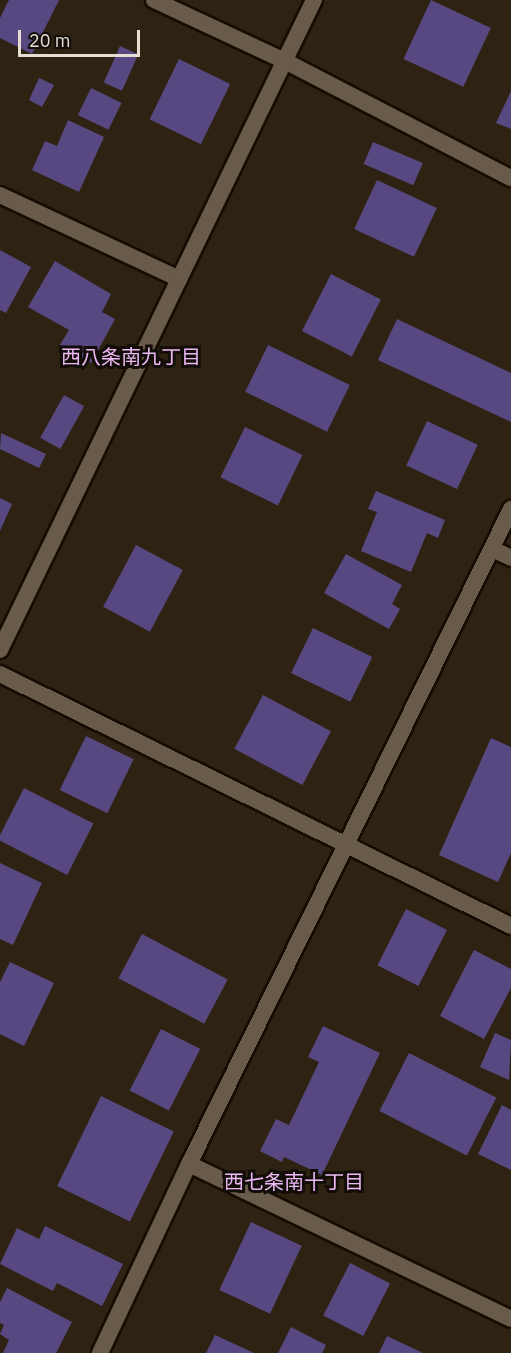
<!DOCTYPE html>
<meta charset="utf-8">
<style>
body{margin:0}
#map{position:relative;width:511px;height:1353px;overflow:hidden;background:#2e2312;font-family:"IBM Plex Sans","Noto Sans JP",sans-serif}
div>[style]{position:absolute}
.building>*{inset:0;background:#584882;transform-origin:0 0}
.roads{filter:drop-shadow(2px 0 #160c01) drop-shadow(-2px 0 #160c01) drop-shadow(0 2px #160c01) drop-shadow(0 -2px #160c01)}
.minor>*{height:16px;margin:-8px;padding:0 8px;transform-origin:8px;border-radius:8px;background:#685b49}
span{translate:-50% -50%;white-space:nowrap;text-align:center;line-height:1.15;-webkit-text-stroke:6px #120d07;paint-order:stroke}
.neighbourhood-label{font-size:20px;color:#ecb8f5}
.scale{position:absolute;left:18px;top:30px;width:122px;height:27px;box-sizing:border-box;border:3px solid #e5ded3;border-top:0;padding-left:8px;font-size:18px;line-height:21px;white-space:nowrap;color:#e5ded3;-webkit-text-stroke:4px #120d07;paint-order:stroke}
</style>
<div id="map">
<div class="building">
<i style="clip-path:polygon(9px 0,59px 0,32px 54px,0 38px,0 18px)"></i>
<i style="left:431px;top:0;width:66px;height:65px;rotate:25deg"></i>
<i style="left:120px;top:46px;width:20px;height:40px;rotate:24deg"></i>
<i style="left:179px;top:59px;width:57px;height:67px;rotate:26deg"></i>
<i style="clip-path:polygon(39px 78px,54px 85px,42px 107px,29px 100px)"></i>
<i style="left:91px;top:88px;width:34px;height:30px;rotate:26deg"></i>
<i style="clip-path:polygon(511px 91px,511px 129px,496px 123px)"></i>
<i style="clip-path:polygon(68px 120px,104px 137px,79px 192px,32px 170px,45px 141px,57px 146px)"></i>
<i style="left:373px;top:142px;width:54px;height:24px;rotate:23deg"></i>
<i style="left:377px;top:180px;width:66px;height:54px;rotate:25deg"></i>
<i style="clip-path:polygon(0 250px,31px 267px,6px 313px,0 310px)"></i>
<i style="clip-path:polygon(55px 261px,111px 294px,102px 312px,115px 319px,91px 363px,60px 345px,69px 330px,28px 307px)"></i>
<i style="left:331px;top:274px;width:56px;height:64px;rotate:27deg"></i>
<i style="clip-path:polygon(397px 319px,511px 373px,511px 422px,378px 360px)"></i>
<i style="left:268px;top:345px;width:91px;height:52px;rotate:26deg"></i>
<i style="left:64px;top:395px;width:23px;height:49px;rotate:29deg"></i>
<i style="left:427px;top:421px;width:56px;height:49px;rotate:25deg"></i>
<i style="left:245px;top:427px;width:64px;height:56px;rotate:26deg"></i>
<i style="clip-path:polygon(1px 433px,46px 454px,39px 468px,0 449px)"></i>
<i style="clip-path:polygon(376px 491px,445px 520px,438px 538px,427px 533px,411px 572px,361px 551px,377px 512px,368px 509px)"></i>
<i style="clip-path:polygon(0 498px,12px 504px,0 531px)"></i>
<i style="left:136px;top:545px;width:53px;height:70px;rotate:28deg"></i>
<i style="clip-path:polygon(346px 554px,402px 585px,392px 604px,400px 609px,389px 629px,324px 593px)"></i>
<i style="left:313px;top:628px;width:66px;height:50px;rotate:26deg"></i>
<i style="left:263px;top:695px;width:77px;height:61px;rotate:28deg"></i>
<i style="left:86px;top:736px;width:53px;height:60px;rotate:26deg"></i>
<i style="clip-path:polygon(491px 738px,511px 747px,511px 853px,498px 882px,439px 855px)"></i>
<i style="left:24px;top:788px;width:78px;height:58px;rotate:27deg"></i>
<i style="clip-path:polygon(0 863px,42px 883px,13px 945px,0 939px)"></i>
<i style="left:406px;top:909px;width:46px;height:63px;rotate:27deg"></i>
<i style="left:142px;top:934px;width:97px;height:50px;rotate:28deg"></i>
<i style="clip-path:polygon(474px 950px,511px 969px,511px 988px,484px 1039px,440px 1016px)"></i>
<i style="clip-path:polygon(10px 962px,54px 983px,24px 1046px,0 1034px,0 982px)"></i>
<i style="clip-path:polygon(323px 1026px,380px 1053px,322px 1175px,284px 1157px,282px 1162px,260px 1151px,276px 1119px,289px 1125px,319px 1062px,308px 1057px)"></i>
<i style="left:161px;top:1029px;width:44px;height:69px;rotate:27deg"></i>
<i style="clip-path:polygon(495px 1033px,511px 1040px,509px 1080px,480px 1067px)"></i>
<i style="left:409px;top:1053px;width:98px;height:65px;rotate:27deg"></i>
<i style="left:101px;top:1096px;width:81px;height:100px;rotate:26deg"></i>
<i style="clip-path:polygon(502px 1105px,511px 1110px,511px 1170px,478px 1154px)"></i>
<i style="left:251px;top:1222px;width:56px;height:75px;rotate:25deg"></i>
<i style="clip-path:polygon(45px 1226px,123px 1264px,102px 1306px,57px 1283px,53px 1291px,0 1264px,17px 1228px,39px 1239px)"></i>
<i style="left:350px;top:1263px;width:45px;height:59px;rotate:27deg"></i>
<i style="clip-path:polygon(7px 1288px,72px 1322px,56px 1353px,3px 1353px,9px 1340px,0 1334px,4px 1325px,0 1323px,0 1302px)"></i>
<i style="clip-path:polygon(291px 1327px,326px 1345px,322px 1353px,278px 1353px)"></i>
<i style="clip-path:polygon(215px 1335px,254px 1353px,206px 1353px)"></i>
<i style="clip-path:polygon(387px 1336px,423px 1353px,379px 1353px)"></i>
</div>
<div class="roads">
<div class="minor">
<i style="left:154px;top:0;width:145px;rotate:25deg"></i>
<i style="left:285px;top:61px;width:254px;rotate:27.4deg"></i>
<i style="left:0;top:195px;width:198px;rotate:25.1deg"></i>
<i style="left:492px;top:549px;width:21px;rotate:25deg"></i>
<i style="left:0;top:650px;width:722px;rotate:-64.22deg"></i>
<i style="left:0;top:674px;width:570px;rotate:26.25deg"></i>
<i style="left:189px;top:1164px;width:357px;rotate:25.7deg"></i>
<i style="left:100px;top:1353px;width:209px;rotate:-64.8deg"></i>
<i style="left:189px;top:1164px;width:730px;rotate:-63.82deg"></i>
</div>
</div>
<div class="neighbourhood-label">
<span style="left:131px;top:356px">西八条南九丁目</span>
<span style="left:294px;top:1181px">西七条南十丁目</span>
</div>
<div class="scale">20 m</div>
</div>
